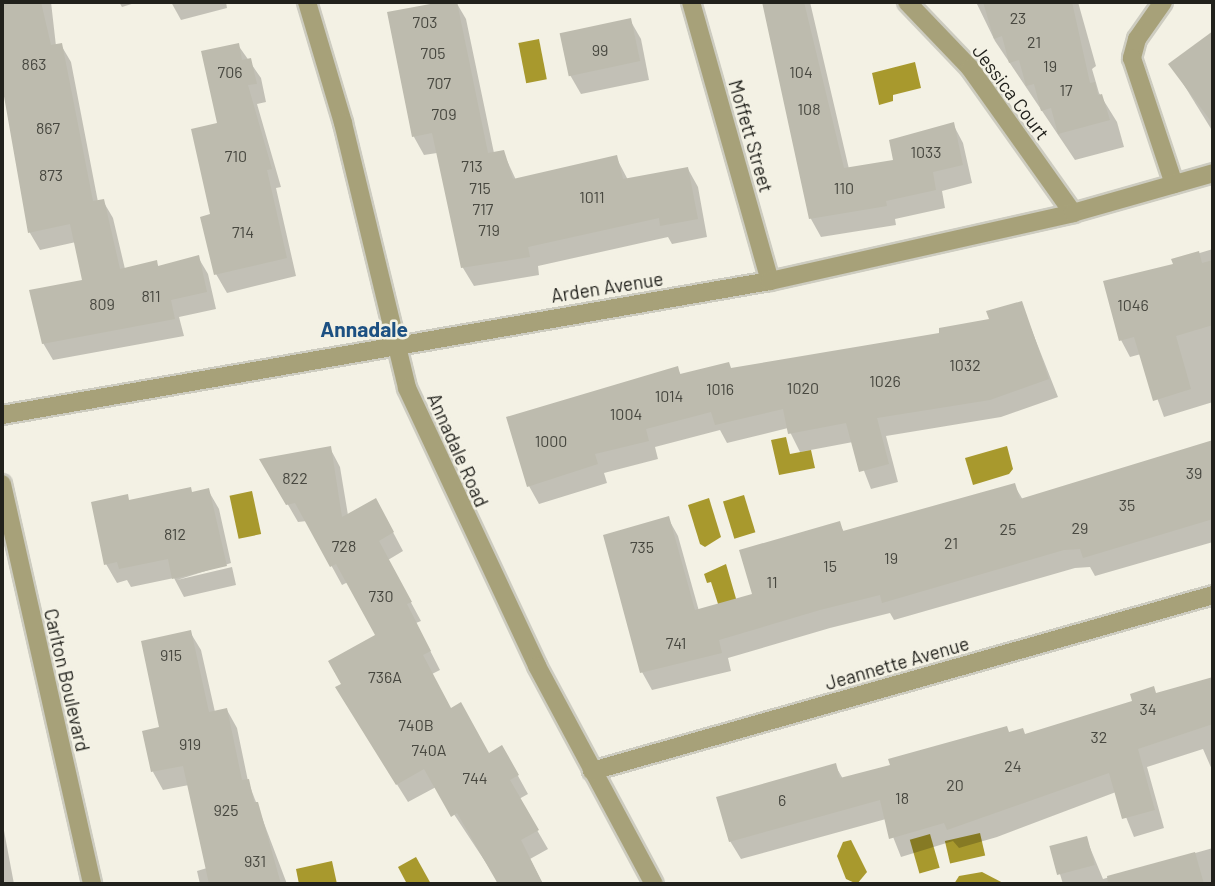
<!DOCTYPE html>
<style>
body{margin:0}
#map{position:relative;width:1215px;height:886px;overflow:hidden;background:#f3f1e4;font-family:Barlow,sans-serif}
div>[style]{position:absolute}
.water>*{inset:0;background:#a8992d;transform-origin:0 0}
.shadow>*{inset:0;background:#0003}
.building>*{inset:0;background:#bdbbae;transform-origin:0 0}
.roads{filter:drop-shadow(2px 0 #cdccc0) drop-shadow(-2px 0 #cdccc0) drop-shadow(0 2px #cdccc0) drop-shadow(0 -2px #cdccc0)}
.minor>*{height:18px;margin:-9px;padding:0 9px;transform-origin:9px;border-radius:9px;background:#a7a179}
span{translate:-50% -50%;white-space:nowrap;text-align:center;line-height:1.15;-webkit-text-stroke:5px #f3f1e4;paint-order:stroke}
.number-label{font-size:16px;color:#484840}
.number-label span{-webkit-text-stroke-width:0}
.street-label{font-size:19px;color:#21211c}
.neighbourhood-label{font-size:21px;color:#1c5082;font-weight:700}
.frame{position:absolute;inset:0;border:4px solid #21211c;pointer-events:none}
</style>
<div id="map">
<div class="water">
<i style="left:539px;top:39px;width:41px;height:21px;rotate:79deg"></i>
<i style="clip-path:polygon(915px 62px,921px 88px,893px 95px,893px 101px,879px 105px,872px 73px)"></i>
<i style="clip-path:polygon(786px 437px,790px 454px,811px 450px,815px 468px,779px 475px,771px 440px)"></i>
<i style="clip-path:polygon(1007px 446px,1013px 469px,1009px 474px,973px 485px,965px 458px)"></i>
<i style="left:252px;top:491px;width:44px;height:23px;rotate:78deg"></i>
<i style="left:744px;top:495px;width:39px;height:22px;rotate:73deg"></i>
<i style="clip-path:polygon(709px 498px,721px 537px,705px 547px,700px 544px,688px 505px)"></i>
<i style="clip-path:polygon(726px 564px,737px 602px,719px 607px,711px 582px,707px 583px,704px 574px)"></i>
<i style="left:980px;top:833px;width:23px;height:36px;rotate:77deg"></i>
<i style="left:930px;top:834px;width:35px;height:21px;rotate:74deg"></i>
<i style="clip-path:polygon(851px 840px,867px 872px,857px 884px,846px 879px,837px 856px,843px 842px)"></i>
<i style="clip-path:polygon(416px 857px,431px 884px,407px 884px,398px 867px)"></i>
<i style="clip-path:polygon(332px 861px,337px 884px,299px 884px,296px 869px)"></i>
<i style="clip-path:polygon(982px 872px,1005px 884px,954px 884px,959px 876px)"></i>
</div>
<div class="shadow">
<i style="clip-path:polygon(2px 2px,51px 2px,56px 46px,61px 45px,71px 62px,98px 202px,103px 201px,113px 218px,125px 269px,156px 262px,159px 268px,198px 257px,208px 274px,216px 309px,179px 317px,184px 336px,53px 360px,43px 343px,84px 282px,76px 242px,40px 250px,30px 233px,2px 81px)"></i>
<i style="clip-path:polygon(119px 2px,138px 2px,122px 7px)"></i>
<i style="clip-path:polygon(226px 2px,227px 8px,181px 20px,171px 2px)"></i>
<i style="clip-path:polygon(456px 2px,466px 19px,494px 153px,503px 152px,516px 180px,616px 157px,628px 180px,688px 169px,698px 187px,707px 237px,672px 244px,668px 237px,538px 266px,539px 275px,474px 286px,463px 268px,437px 153px,424px 155px,414px 137px,389px 14px)"></i>
<i style="clip-path:polygon(764px 2px,810px 2px,849px 169px,896px 161px,953px 124px,963px 143px,972px 183px,942px 191px,945px 208px,895px 219px,896px 225px,821px 237px,811px 219px)"></i>
<i style="clip-path:polygon(976px 2px,1078px 2px,1096px 66px,1092px 69px,1099px 93px,1117px 122px,1124px 147px,1075px 160px,995px 41px)"></i>
<i style="clip-path:polygon(630px 20px,641px 39px,649px 80px,581px 94px,570px 75px)"></i>
<i style="clip-path:polygon(1213px 33px,1213px 132px,1171px 64px)"></i>
<i style="clip-path:polygon(238px 45px,261px 78px,266px 102px,257px 104px,281px 187px,276px 188px,296px 276px,227px 293px,216px 274px,212px 216px,219px 125px)"></i>
<i style="clip-path:polygon(1213px 249px,1213px 402px,1164px 417px,1141px 354px,1130px 357px,1121px 340px,1175px 265px,1173px 261px)"></i>
<i style="clip-path:polygon(1021px 303px,1058px 397px,1001px 417px,886px 436px,898px 482px,871px 489px,853px 442px,800px 452px,788px 428px,727px 443px,720px 430px,655px 447px,658px 459px,604px 473px,607px 483px,539px 504px,529px 486px,677px 368px,681px 375px,731px 370px,941px 334px,991px 321px)"></i>
<i style="clip-path:polygon(1213px 442px,1213px 542px,1095px 576px,1090px 567px,1075px 568px,894px 620px,890px 613px,830px 628px,728px 658px,731px 671px,652px 690px,642px 672px,668px 518px,678px 536px,699px 611px,755px 595px,839px 523px,844px 532px,1014px 485px,1023px 500px)"></i>
<i style="clip-path:polygon(330px 448px,340px 467px,348px 515px,386px 519px,403px 551px,388px 560px,421px 621px,416px 623px,440px 670px,432px 674px,451px 710px,488px 755px,502px 747px,528px 794px,519px 799px,548px 849px,530px 859px,543px 884px,492px 884px,498px 881px,436px 787px,408px 802px,348px 706px,343px 685px,377px 636px,348px 582px,342px 585px,307px 521px,298px 522px,262px 460px)"></i>
<i style="clip-path:polygon(208px 490px,219px 509px,231px 563px,177px 580px,232px 567px,236px 585px,184px 597px,174px 578px,131px 587px,127px 580px,117px 583px,106px 564px,130px 502px)"></i>
<i style="clip-path:polygon(190px 632px,201px 650px,215px 712px,227px 710px,237px 728px,248px 781px,287px 884px,200px 884px,197px 871px,207px 868px,189px 785px,163px 790px,153px 772px)"></i>
<i style="clip-path:polygon(1213px 679px,1213px 772px,1203px 749px,1147px 767px,1164px 828px,1134px 837px,1116px 792px,997px 837px,959px 848px,953px 841px,901px 857px,886px 819px,741px 859px,730px 841px,835px 765px,843px 779px,1010px 734px,1025px 735px)"></i>
<i style="clip-path:polygon(2px 820px,14px 884px,2px 884px)"></i>
<i style="clip-path:polygon(1086px 838px,1103px 879px,1213px 848px,1213px 884px,1063px 884px,1052px 848px)"></i>
</div>
<div class="building">
<i style="clip-path:polygon(2px 2px,41px 2px,51px 45px,62px 43px,93px 201px,104px 199px,120px 269px,157px 260px,158px 266px,199px 255px,207px 292px,171px 300px,175px 319px,42px 344px,29px 290px,82px 280px,70px 224px,28px 233px,2px 85px)"></i>
<i style="clip-path:polygon(441px 2px,457px 2px,488px 153px,504px 150px,513px 179px,617px 155px,623px 179px,688px 167px,698px 219px,660px 226px,659px 218px,528px 247px,530px 257px,461px 268px,432px 133px,412px 137px,387px 12px)"></i>
<i style="clip-path:polygon(762px 2px,804px 2px,844px 168px,893px 160px,889px 140px,954px 122px,963px 165px,933px 172px,936px 190px,886px 201px,887px 206px,809px 219px)"></i>
<i style="clip-path:polygon(983px 2px,1072px 2px,1090px 83px,1095px 82px,1098px 95px,1102px 94px,1110px 120px,1058px 134px,1051px 108px,1041px 111px,1034px 84px,1026px 86px,1019px 60px,1009px 63px,1002px 36px,994px 39px)"></i>
<i style="left:631px;top:18px;width:44px;height:73px;rotate:78deg"></i>
<i style="clip-path:polygon(1213px 31px,1213px 124px,1168px 64px)"></i>
<i style="clip-path:polygon(239px 43px,242px 60px,251px 58px,257px 84px,248px 85px,272px 169px,267px 170px,287px 258px,214px 275px,200px 217px,210px 214px,191px 129px,217px 123px,201px 51px)"></i>
<i style="clip-path:polygon(1199px 251px,1202px 263px,1213px 260px,1213px 325px,1176px 336px,1191px 389px,1153px 401px,1134px 337px,1119px 341px,1103px 281px,1173px 264px,1171px 259px)"></i>
<i style="clip-path:polygon(1022px 301px,1049px 379px,990px 400px,877px 418px,889px 464px,859px 472px,846px 423px,788px 434px,783px 409px,715px 425px,711px 412px,646px 429px,649px 441px,595px 454px,598px 464px,527px 487px,506px 417px,678px 366px,680px 374px,729px 362px,731px 368px,939px 333px,939px 328px,989px 319px,986px 311px)"></i>
<i style="clip-path:polygon(1213px 440px,1213px 519px,1083px 558px,1080px 549px,1064px 550px,882px 603px,880px 595px,820px 610px,719px 640px,722px 653px,640px 673px,603px 535px,669px 516px,695px 610px,752px 594px,739px 550px,840px 521px,843px 531px,1015px 483px,1020px 499px)"></i>
<i style="clip-path:polygon(331px 446px,342px 517px,376px 498px,394px 532px,379px 541px,412px 602px,407px 604px,431px 651px,423px 655px,451px 708px,461px 702px,489px 753px,502px 745px,519px 775px,510px 780px,539px 830px,521px 840px,543px 884px,498px 884px,457px 813px,451px 817px,424px 769px,396px 785px,335px 687px,341px 684px,328px 661px,375px 635px,336px 564px,330px 567px,295px 503px,286px 505px,259px 459px)"></i>
<i style="clip-path:polygon(191px 487px,192px 492px,209px 488px,227px 566px,172px 579px,168px 559px,119px 569px,117px 562px,104px 565px,91px 502px,128px 494px,129px 500px)"></i>
<i style="clip-path:polygon(191px 630px,209px 712px,227px 708px,242px 780px,249px 779px,254px 802px,258px 802px,281px 884px,209px 884px,183px 766px,151px 772px,142px 731px,159px 727px,141px 641px)"></i>
<i style="clip-path:polygon(1213px 677px,1213px 724px,1138px 749px,1155px 810px,1122px 819px,1109px 773px,947px 830px,944px 823px,889px 839px,880px 800px,729px 842px,716px 797px,836px 763px,840px 778px,890px 765px,888px 759px,1007px 726px,1009px 732px,1023px 728px,1025px 734px,1132px 701px,1130px 694px,1154px 686px,1156px 693px)"></i>
<i style="left:1087px;top:836px;width:30px;height:39px;rotate:75deg"></i>
<i style="clip-path:polygon(1195px 852px,1204px 884px,1108px 884px,1107px 876px)"></i>
</div>
<div class="roads">
<div class="minor">
<i style="left:307px;top:2px;width:126px;rotate:73.4deg"></i>
<i style="left:343px;top:123px;width:273px;rotate:76.4deg"></i>
<i style="left:407px;top:388px;width:307px;rotate:64.9deg"></i>
<i style="left:537px;top:666px;width:247px;rotate:61.8deg"></i>
<i style="left:691px;top:2px;width:290px;rotate:74.2deg"></i>
<i style="left:907px;top:2px;width:91px;rotate:46.3deg"></i>
<i style="left:970px;top:68px;width:178px;rotate:54.6deg"></i>
<i style="left:1163px;top:2px;width:45px;rotate:125.1deg"></i>
<i style="left:1137px;top:39px;width:20px;rotate:105deg"></i>
<i style="left:1132px;top:58px;width:133px;rotate:71.6deg"></i>
<i style="left:2px;top:415px;width:780px;rotate:-9.9deg"></i>
<i style="left:770px;top:281px;width:311px;rotate:-12.6deg"></i>
<i style="left:1073px;top:213px;width:146px;rotate:-15.9deg"></i>
<i style="left:2px;top:484px;width:410px;rotate:77.3deg"></i>
<i style="left:592px;top:771px;width:645px;rotate:-15.82deg"></i>
</div>
</div>
<div class="number-label">
<span style="left:1018px;top:18px">23</span>
<span style="left:425px;top:22px">703</span>
<span style="left:1034px;top:42px">21</span>
<span style="left:600px;top:50px">99</span>
<span style="left:433px;top:53px">705</span>
<span style="left:34px;top:64px">863</span>
<span style="left:1050px;top:66px">19</span>
<span style="left:230px;top:72px">706</span>
<span style="left:801px;top:72px">104</span>
<span style="left:439px;top:83px">707</span>
<span style="left:1066px;top:90px">17</span>
<span style="left:809px;top:109px">108</span>
<span style="left:444px;top:114px">709</span>
<span style="left:48px;top:128px">867</span>
<span style="left:926px;top:152px">1033</span>
<span style="left:236px;top:156px">710</span>
<span style="left:472px;top:166px">713</span>
<span style="left:51px;top:175px">873</span>
<span style="left:480px;top:188px">715</span>
<span style="left:844px;top:188px">110</span>
<span style="left:592px;top:197px">1011</span>
<span style="left:483px;top:209px">717</span>
<span style="left:489px;top:230px">719</span>
<span style="left:243px;top:232px">714</span>
<span style="left:151px;top:296px">811</span>
<span style="left:102px;top:304px">809</span>
<span style="left:1133px;top:305px">1046</span>
<span style="left:965px;top:365px">1032</span>
<span style="left:885px;top:381px">1026</span>
<span style="left:803px;top:388px">1020</span>
<span style="left:720px;top:389px">1016</span>
<span style="left:669px;top:396px">1014</span>
<span style="left:626px;top:414px">1004</span>
<span style="left:551px;top:441px">1000</span>
<span style="left:1194px;top:473px">39</span>
<span style="left:295px;top:478px">822</span>
<span style="left:1127px;top:505px">35</span>
<span style="left:1080px;top:528px">29</span>
<span style="left:1008px;top:529px">25</span>
<span style="left:175px;top:534px">812</span>
<span style="left:951px;top:543px">21</span>
<span style="left:344px;top:546px">728</span>
<span style="left:642px;top:547px">735</span>
<span style="left:891px;top:558px">19</span>
<span style="left:830px;top:566px">15</span>
<span style="left:772px;top:582px">11</span>
<span style="left:381px;top:596px">730</span>
<span style="left:676px;top:643px">741</span>
<span style="left:171px;top:655px">915</span>
<span style="left:385px;top:677px">736A</span>
<span style="left:1148px;top:709px">34</span>
<span style="left:416px;top:725px">740B</span>
<span style="left:1099px;top:737px">32</span>
<span style="left:190px;top:744px">919</span>
<span style="left:429px;top:750px">740A</span>
<span style="left:1013px;top:766px">24</span>
<span style="left:475px;top:778px">744</span>
<span style="left:955px;top:785px">20</span>
<span style="left:902px;top:798px">18</span>
<span style="left:782px;top:800px">6</span>
<span style="left:226px;top:810px">925</span>
<span style="left:255px;top:861px">931</span>
</div>
<div class="street-label">
<span style="left:1011px;top:92px;rotate:53deg">Jessica Court</span>
<span style="left:751px;top:136px;rotate:74deg">Moffett Street</span>
<span style="left:607px;top:287px;rotate:-9deg">Arden Avenue</span>
<span style="left:458px;top:450px;rotate:66deg">Annadale Road</span>
<span style="left:897px;top:663px;rotate:-16deg">Jeannette Avenue</span>
<span style="left:67px;top:680px;rotate:77deg">Carlton Boulevard</span>
</div>
<div class="neighbourhood-label">
<span style="left:364px;top:329px">Annadale</span>
</div>
<div class="frame"></div>
</div>
